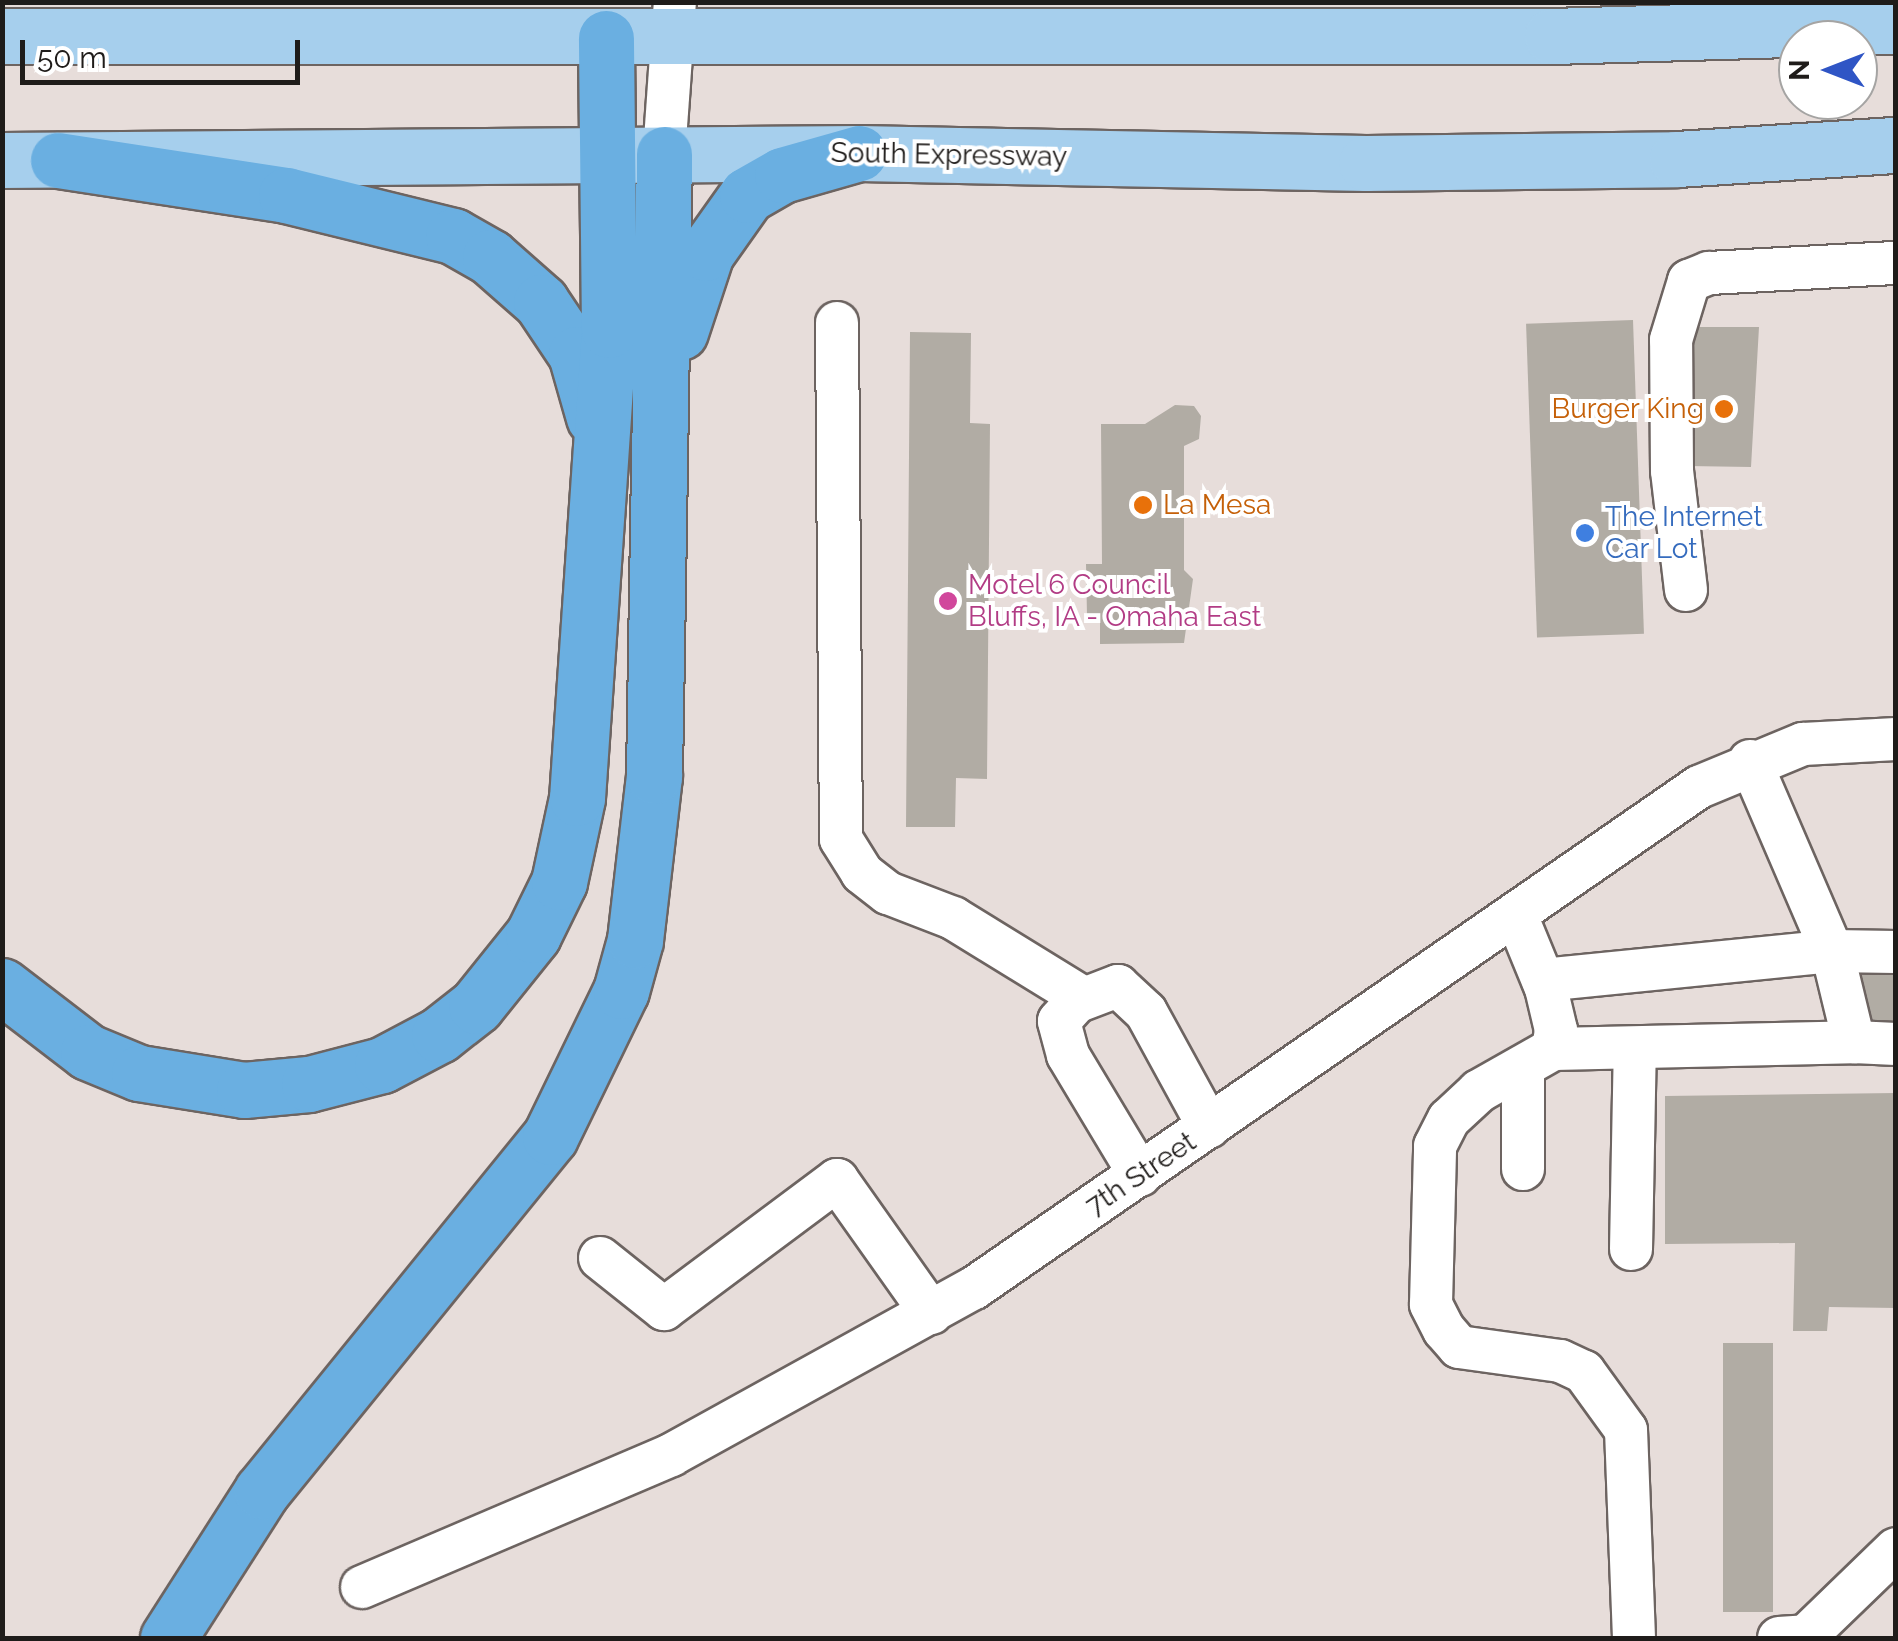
<!DOCTYPE html>
<style>
body{margin:0}
#map{position:relative;width:1898px;height:1641px;overflow:hidden;background:#e7ddda;font-family:Raleway,sans-serif}
div>[style]{position:absolute}
.building>*{inset:0;background:#b1aca4;transform-origin:0 0}
.roads{filter:drop-shadow(2px 0 #6d6461) drop-shadow(-2px 0 #6d6461) drop-shadow(0 2px #6d6461) drop-shadow(0 -2px #6d6461)}
.minor>*{height:42px;margin:-21px;padding:0 21px;transform-origin:21px;border-radius:21px;background:#fff}
.major>*{height:55px;margin:-27.5px;padding:0 27.5px;transform-origin:27.5px;border-radius:27.5px;background:#a6cfed}
.highway>*{height:55px;margin:-27.5px;padding:0 27.5px;transform-origin:27.5px;border-radius:27.5px;background:#6aafe1}
.dots>*{width:28px;height:28px;translate:-50% -50%;box-sizing:border-box;border:5px solid #fff;border-radius:50%}
span{translate:-50% -50%;white-space:nowrap;text-align:center;line-height:1.15;-webkit-text-stroke:8px #fff;paint-order:stroke}
.street-label{font-size:28px;color:#1f1c1a}
.food-label{font-size:28px;color:#c56008}
.right{translate:-100% -50%;text-align:right}
.left{translate:0 -50%;text-align:left}
.shop-label{font-size:28px;color:#366cbe}
.hotel-label{font-size:28px;color:#b23c85}
.frame{position:absolute;inset:0;border:5px solid #1f1c1a;pointer-events:none}
.north{position:absolute;left:1778px;top:20px;width:100px;height:100px;box-sizing:border-box;background:#fff;border:2px solid #a5a4a3;border-radius:50%;rotate:270deg;font-size:28px;font-weight:700;line-height:40px;text-align:center;color:#1f1c1a}
.north::after{content:'';display:block;margin:auto;width:35px;height:45px;background:#2f55c5;clip-path:polygon(50% 0,100% 100%,50% 72%,0 100%)}
.scale{position:absolute;left:20px;top:40px;width:280px;height:45px;box-sizing:border-box;border:5px solid #1f1c1a;border-top:0;padding-left:12px;font-size:30px;line-height:35px;white-space:nowrap;color:#1f1c1a;-webkit-text-stroke:8px #fff;paint-order:stroke}
</style>
<div id="map">
<div class="building">
<i style="left:1633px;top:320px;width:314px;height:107px;rotate:88deg"></i>
<i style="clip-path:polygon(1693px 327px,1759px 327px,1751px 467px,1688px 466px,1681px 375px,1693px 375px)"></i>
<i style="clip-path:polygon(910px 332px,971px 333px,970px 423px,990px 424px,987px 779px,956px 778px,955px 827px,906px 827px)"></i>
<i style="clip-path:polygon(1175px 405px,1194px 406px,1201px 416px,1199px 439px,1184px 446px,1184px 570px,1193px 579px,1184px 643px,1100px 644px,1100px 616px,1087px 616px,1086px 564px,1102px 564px,1101px 424px,1145px 424px)"></i>
<i style="left:1862px;top:973px;width:34px;height:49px"></i>
<i style="clip-path:polygon(1896px 1093px,1896px 1308px,1829px 1307px,1827px 1331px,1793px 1331px,1795px 1243px,1665px 1244px,1665px 1096px)"></i>
<i style="left:1773px;top:1343px;width:269px;height:50px;rotate:90deg"></i>
</div>
<div class="roads">
<div class="minor">
<i style="left:664px;top:154px;width:152px;rotate:-85.9deg"></i>
<i style="left:837px;top:323px;width:516px;rotate:89.56deg"></i>
<i style="left:841px;top:839px;width:40px;rotate:58deg"></i>
<i style="left:862px;top:873px;width:33px;rotate:38deg"></i>
<i style="left:888px;top:893px;width:70px;rotate:21deg"></i>
<i style="left:953px;top:918px;width:153px;rotate:31.6deg"></i>
<i style="left:1686px;top:590px;width:120px;rotate:-96.7deg"></i>
<i style="left:1672px;top:471px;width:131px;rotate:-90.4deg"></i>
<i style="left:1671px;top:340px;width:62px;rotate:-73deg"></i>
<i style="left:1689px;top:281px;width:22px;rotate:-22deg"></i>
<i style="left:1709px;top:273px;width:187px;rotate:-3.1deg"></i>
<i style="left:1750px;top:761px;width:207px;rotate:66.7deg"></i>
<i style="left:1832px;top:951px;width:94px;rotate:76.4deg"></i>
<i style="left:1854px;top:1042px;width:42px;rotate:2.7deg"></i>
<i style="left:1516px;top:915px;width:79px;rotate:67.7deg"></i>
<i style="left:1546px;top:988px;width:43px;rotate:76.6deg"></i>
<i style="left:1556px;top:1030px;width:19px;rotate:99deg"></i>
<i style="left:1543px;top:980px;width:290px;rotate:-5.7deg"></i>
<i style="left:1832px;top:951px;width:64px;rotate:0.9deg"></i>
<i style="left:1523px;top:1067px;width:102px;rotate:90deg"></i>
<i style="left:1140px;top:1175px;width:140px;rotate:-121deg"></i>
<i style="left:1068px;top:1055px;width:35px;rotate:-105deg"></i>
<i style="left:1059px;top:1021px;width:25px;rotate:-48deg"></i>
<i style="left:1076px;top:1002px;width:45px;rotate:-20.9deg"></i>
<i style="left:1118px;top:986px;width:38px;rotate:43deg"></i>
<i style="left:1146px;top:1012px;width:131px;rotate:61.3deg"></i>
<i style="left:1631px;top:1249px;width:201px;rotate:-88.9deg"></i>
<i style="left:600px;top:1258px;width:82px;rotate:38.6deg"></i>
<i style="left:664px;top:1309px;width:216px;rotate:-36.7deg"></i>
<i style="left:837px;top:1180px;width:163px;rotate:54.7deg"></i>
<i style="left:362px;top:1587px;width:336px;rotate:-23.1deg"></i>
<i style="left:671px;top:1455px;width:346px;rotate:-28.9deg"></i>
<i style="left:974px;top:1288px;width:881px;rotate:-34.65deg"></i>
<i style="left:1699px;top:787px;width:113px;rotate:-22.5deg"></i>
<i style="left:1803px;top:744px;width:93px;rotate:-3.1deg"></i>
<i style="left:1634px;top:1638px;width:208px;rotate:-92.2deg"></i>
<i style="left:1626px;top:1430px;width:72px;rotate:-125.9deg"></i>
<i style="left:1584px;top:1372px;width:26px;rotate:-155deg"></i>
<i style="left:1560px;top:1361px;width:102px;rotate:-172.1deg"></i>
<i style="left:1459px;top:1347px;width:23px;rotate:-131deg"></i>
<i style="left:1444px;top:1330px;width:29px;rotate:-117deg"></i>
<i style="left:1431px;top:1304px;width:158px;rotate:-88.5deg"></i>
<i style="left:1435px;top:1146px;width:30px;rotate:-63deg"></i>
<i style="left:1449px;top:1119px;width:41px;rotate:-43deg"></i>
<i style="left:1479px;top:1091px;width:85px;rotate:-29.6deg"></i>
<i style="left:1553px;top:1049px;width:301px;rotate:-1.3deg"></i>
<i style="left:1779px;top:1638px;width:27px;rotate:-4deg"></i>
<i style="left:1806px;top:1636px;width:125px;rotate:-44deg"></i>
</div>
<div class="major">
<i style="left:2px;top:36px;width:1550px"></i>
<i style="left:1552px;top:36px;width:344px;rotate:-1.7deg"></i>
<i style="left:2px;top:160px;width:857px;rotate:-0.47deg"></i>
<i style="left:859px;top:153px;width:507px;rotate:1.13deg"></i>
<i style="left:1366px;top:163px;width:311px;rotate:-0.7deg"></i>
<i style="left:1677px;top:159px;width:219px;rotate:-3.7deg"></i>
</div>
<div class="highway">
<i style="left:58px;top:160px;width:231px;rotate:8.7deg"></i>
<i style="left:286px;top:195px;width:172px;rotate:13.8deg"></i>
<i style="left:453px;top:236px;width:43px;rotate:29.6deg"></i>
<i style="left:490px;top:257px;width:68px;rotate:41.4deg"></i>
<i style="left:541px;top:302px;width:63px;rotate:56.1deg"></i>
<i style="left:576px;top:354px;width:66px;rotate:74.1deg"></i>
<i style="left:680px;top:332px;width:83px;rotate:-71.8deg"></i>
<i style="left:706px;top:253px;width:71px;rotate:-54.7deg"></i>
<i style="left:747px;top:195px;width:40px;rotate:-29.7deg"></i>
<i style="left:782px;top:175px;width:80px;rotate:-15.9deg"></i>
<i style="left:2px;top:986px;width:108px;rotate:37.5deg"></i>
<i style="left:88px;top:1052px;width:55px;rotate:22.4deg"></i>
<i style="left:139px;top:1073px;width:106px;rotate:9.2deg"></i>
<i style="left:244px;top:1090px;width:65px;rotate:-5.3deg"></i>
<i style="left:309px;top:1084px;width:75px;rotate:-14.6deg"></i>
<i style="left:382px;top:1065px;width:64px;rotate:-27.8deg"></i>
<i style="left:439px;top:1035px;width:47px;rotate:-38.1deg"></i>
<i style="left:476px;top:1006px;width:91px;rotate:-51.2deg"></i>
<i style="left:533px;top:935px;width:59px;rotate:-63.9deg"></i>
<i style="left:559px;top:882px;width:86px;rotate:-77.9deg"></i>
<i style="left:577px;top:798px;width:469px;rotate:-86.1deg"></i>
<i style="left:609px;top:330px;width:292px;rotate:-90.6deg"></i>
<i style="left:168px;top:1638px;width:174px;rotate:-57.4deg"></i>
<i style="left:262px;top:1491px;width:456px;rotate:-50.9deg"></i>
<i style="left:550px;top:1137px;width:162px;rotate:-64.1deg"></i>
<i style="left:621px;top:991px;width:53px;rotate:-74.6deg"></i>
<i style="left:635px;top:940px;width:165px;rotate:-83.4deg"></i>
<i style="left:654px;top:776px;width:622px;rotate:-89.08deg"></i>
</div>
</div>
<div class="dots">
<i style="left:1724px;top:409px;background:#e8710a"></i>
<i style="left:1143px;top:505px;background:#e8710a"></i>
<i style="left:1585px;top:533px;background:#3f7fe0"></i>
<i style="left:948px;top:601px;background:#d1479c"></i>
</div>
<div class="street-label">
<span style="left:949px;top:155px;rotate:1deg">South Expressway</span>
<span style="left:1141px;top:1174px;rotate:-34deg">7th Street</span>
</div>
<div class="food-label">
<span class="right" style="left:1704px;top:409px">Burger King</span>
<span class="left" style="left:1163px;top:505px">La Mesa</span>
</div>
<div class="shop-label">
<span class="left" style="left:1605px;top:533px">The Internet<br>Car Lot</span>
</div>
<div class="hotel-label">
<span class="left" style="left:968px;top:601px">Motel 6 Council<br>Bluffs, IA - Omaha East</span>
</div>
<div class="frame"></div>
<div class="north">N</div>
<div class="scale">50 m</div>
</div>
